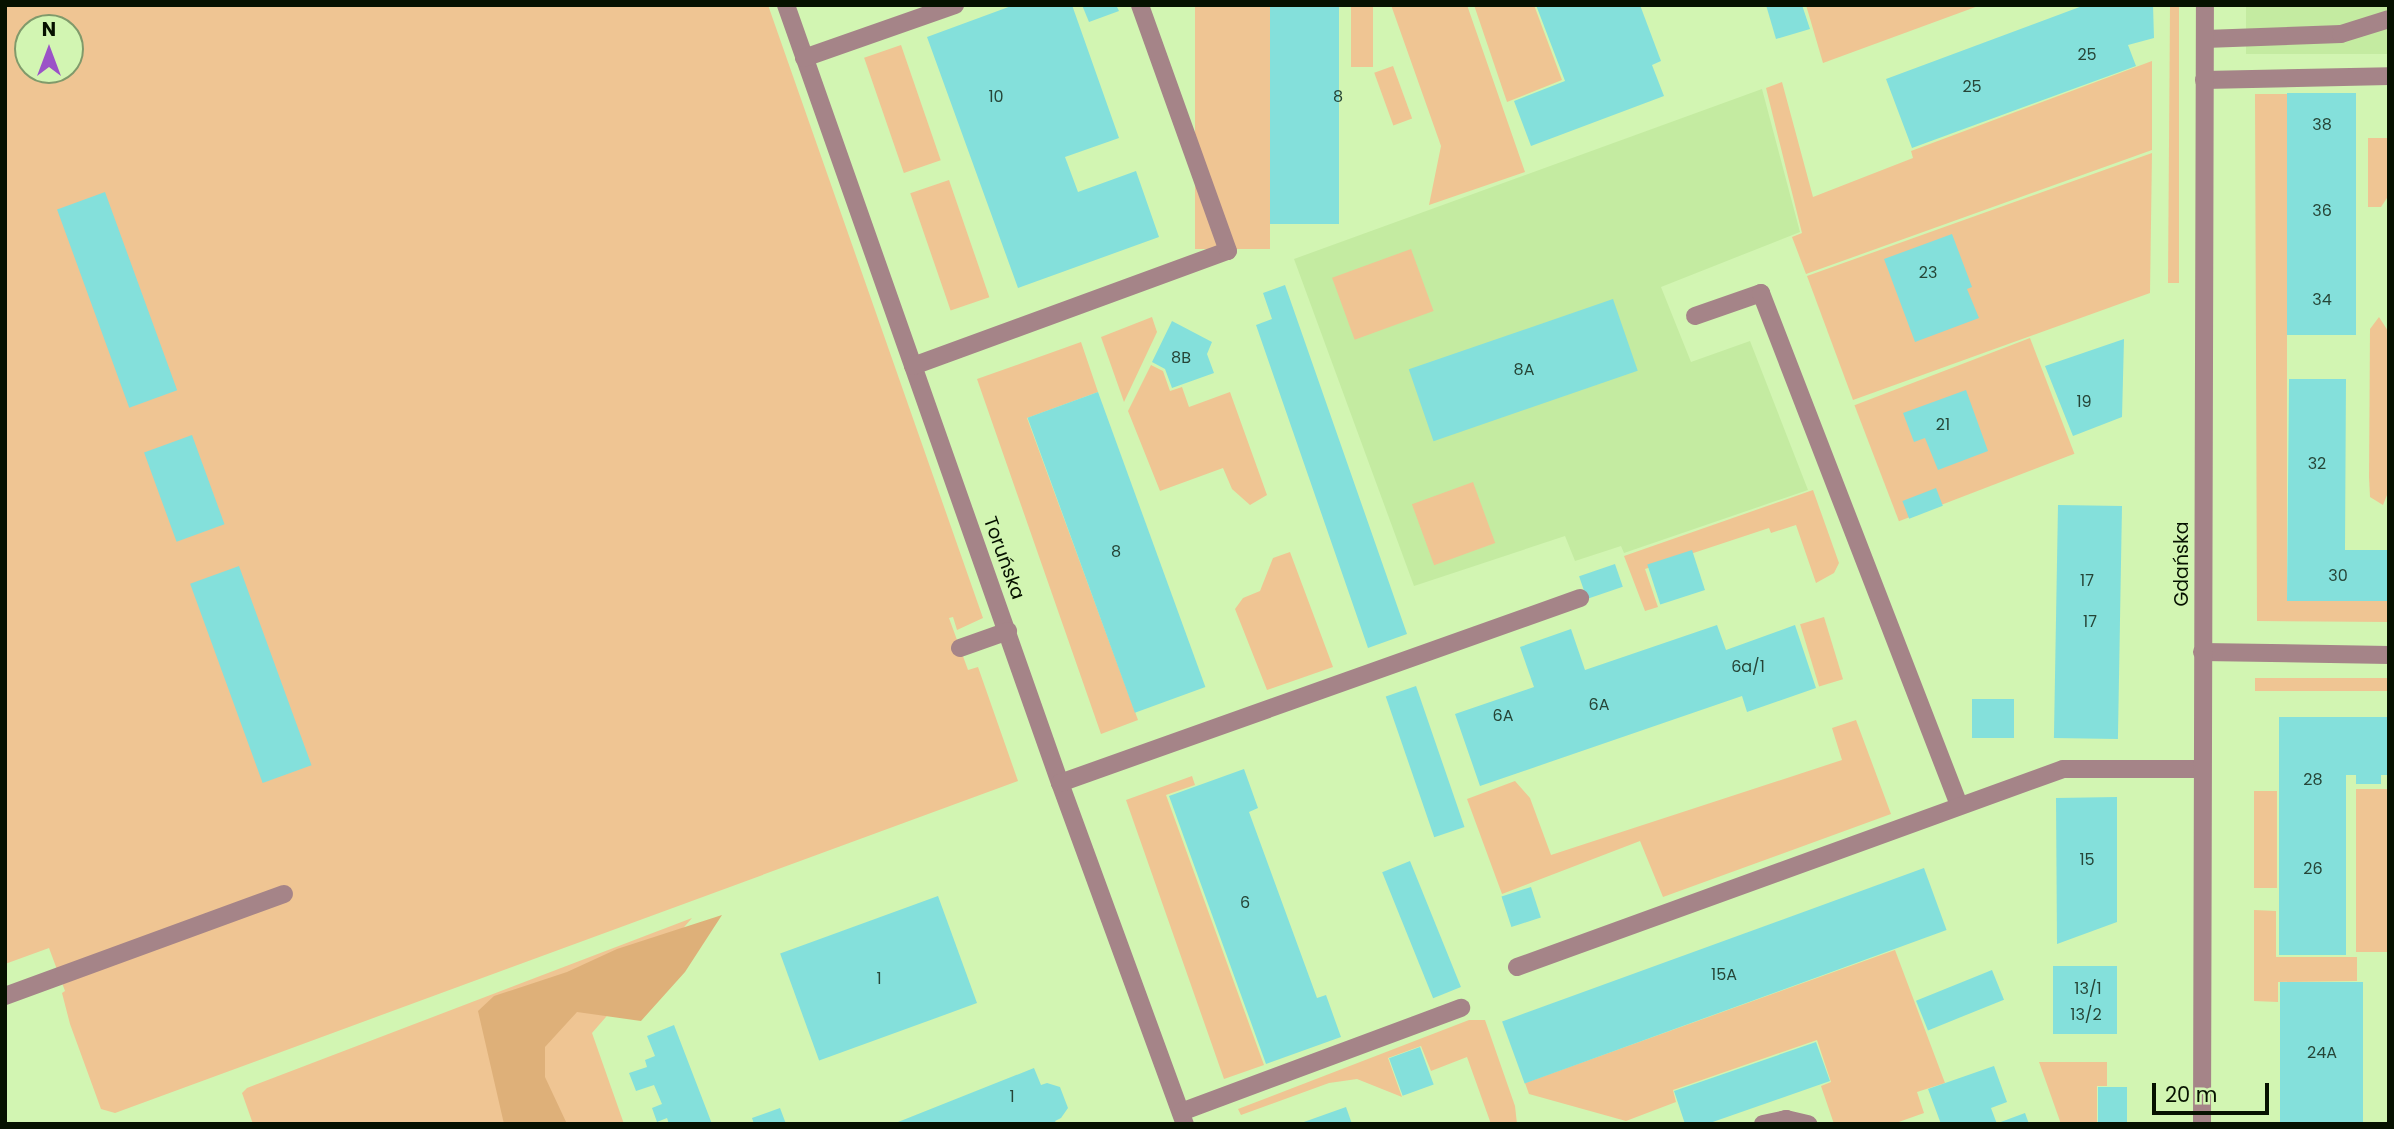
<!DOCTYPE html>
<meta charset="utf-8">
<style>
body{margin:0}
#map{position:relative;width:2394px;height:1129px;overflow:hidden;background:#d2f5b2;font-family:Poppins,sans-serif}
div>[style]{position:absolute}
.built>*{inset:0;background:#c4eba1;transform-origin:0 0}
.green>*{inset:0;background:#efc593;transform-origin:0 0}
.forest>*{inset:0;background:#deb079}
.building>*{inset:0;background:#84e0db;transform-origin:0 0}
.minor>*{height:18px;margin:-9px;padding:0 9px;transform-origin:9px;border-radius:9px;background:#a58488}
span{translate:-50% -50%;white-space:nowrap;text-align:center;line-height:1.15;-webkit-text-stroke:6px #d2f5b2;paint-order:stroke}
.number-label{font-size:16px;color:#264537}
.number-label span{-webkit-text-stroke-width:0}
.street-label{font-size:19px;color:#061100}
.frame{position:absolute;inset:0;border:7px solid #061100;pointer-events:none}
.north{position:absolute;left:14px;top:14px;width:70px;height:70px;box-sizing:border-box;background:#d2f5b2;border:2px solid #809a6b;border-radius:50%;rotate:0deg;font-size:19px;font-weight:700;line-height:28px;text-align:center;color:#061100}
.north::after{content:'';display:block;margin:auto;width:24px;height:32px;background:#9b53c7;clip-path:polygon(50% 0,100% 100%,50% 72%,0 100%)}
.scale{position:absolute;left:2152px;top:1083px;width:117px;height:32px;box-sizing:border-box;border:4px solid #061100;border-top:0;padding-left:9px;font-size:21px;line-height:24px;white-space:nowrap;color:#061100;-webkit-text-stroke:5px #d2f5b2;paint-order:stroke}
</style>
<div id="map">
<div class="built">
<i style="left:2246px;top:5px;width:143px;height:49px"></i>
<i style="clip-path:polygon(1762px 89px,1800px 232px,1661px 287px,1691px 362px,1750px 341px,1808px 490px,1624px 553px,1621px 546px,1575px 561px,1565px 536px,1414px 586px,1294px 259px)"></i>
</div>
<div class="green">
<i style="clip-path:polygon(evenodd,5px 5px,768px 5px,983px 618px,957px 630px,953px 617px,949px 618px,968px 670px,978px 667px,1018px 781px,115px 1113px,101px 1109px,70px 1024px,62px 993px,65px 991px,49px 948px,5px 964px,5px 5px,28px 28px,70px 28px,70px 70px,28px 70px,28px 28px)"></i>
<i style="left:1195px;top:5px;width:75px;height:244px"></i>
<i style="left:1351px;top:5px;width:22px;height:62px"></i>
<i style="clip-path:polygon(1391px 5px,1467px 5px,1525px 172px,1429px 205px,1441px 146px)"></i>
<i style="clip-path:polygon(1474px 5px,1534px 5px,1562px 80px,1507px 102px)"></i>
<i style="clip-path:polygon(1806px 5px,1981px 5px,1823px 63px)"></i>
<i style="clip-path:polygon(2170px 5px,2179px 5px,2179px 283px,2168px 283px)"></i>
<i style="left:901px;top:45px;width:122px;height:39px;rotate:71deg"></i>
<i style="clip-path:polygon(2152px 61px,2152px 150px,1806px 274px,1792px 237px,1802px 233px,1766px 88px,1782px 82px,1813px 197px,1913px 158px,1911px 151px)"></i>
<i style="left:1393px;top:66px;width:56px;height:20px;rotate:70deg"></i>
<i style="clip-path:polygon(2255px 94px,2287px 94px,2287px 601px,2389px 601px,2389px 622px,2257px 621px)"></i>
<i style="clip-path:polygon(2368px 138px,2388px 138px,2389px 195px,2381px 207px,2368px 207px)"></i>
<i style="clip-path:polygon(2152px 153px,2150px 293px,1853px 400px,1807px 276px)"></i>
<i style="left:949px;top:180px;width:124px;height:41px;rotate:71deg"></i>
<i style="left:1411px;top:249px;width:66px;height:84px;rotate:70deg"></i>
<i style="clip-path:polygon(1152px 317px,1157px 332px,1124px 402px,1101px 337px)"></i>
<i style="clip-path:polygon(2379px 317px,2388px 331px,2387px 495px,2383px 505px,2370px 497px,2369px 477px,2370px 329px)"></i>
<i style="left:2030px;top:338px;width:124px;height:188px;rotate:69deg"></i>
<i style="clip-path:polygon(1081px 342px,1098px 392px,1027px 418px,1138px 720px,1101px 734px,977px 379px)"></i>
<i style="clip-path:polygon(1151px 365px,1163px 371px,1170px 391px,1182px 387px,1189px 407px,1230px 392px,1267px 495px,1250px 505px,1232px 489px,1223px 468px,1160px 491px,1128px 411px)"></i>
<i style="left:1473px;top:482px;width:65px;height:65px;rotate:70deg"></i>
<i style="clip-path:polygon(1813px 490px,1839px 563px,1834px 573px,1816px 583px,1796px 525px,1771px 533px,1769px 528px,1645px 569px,1658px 607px,1645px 611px,1624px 556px)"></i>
<i style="clip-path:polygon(1290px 552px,1333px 667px,1267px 690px,1235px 609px,1243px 598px,1260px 591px,1273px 558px)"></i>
<i style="left:1824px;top:617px;width:65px;height:25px;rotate:73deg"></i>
<i style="left:2255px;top:678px;width:134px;height:13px"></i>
<i style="clip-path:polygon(1856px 720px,1891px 814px,1663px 897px,1640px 841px,1502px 894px,1467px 799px,1515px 781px,1530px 798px,1551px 855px,1842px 760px,1832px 728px)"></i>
<i style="clip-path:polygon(1192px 776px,1195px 785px,1166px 795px,1264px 1065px,1224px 1079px,1126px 800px)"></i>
<i style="left:2356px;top:789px;width:33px;height:163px"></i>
<i style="left:2254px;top:791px;width:23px;height:97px"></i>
<i style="clip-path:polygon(2254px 910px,2276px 911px,2276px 957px,2357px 957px,2357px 981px,2278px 982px,2278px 1002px,2254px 1001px)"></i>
<i style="clip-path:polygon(692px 918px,592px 1033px,624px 1124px,253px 1124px,242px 1093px,247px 1088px)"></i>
<i style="clip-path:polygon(1895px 950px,1945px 1083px,1917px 1092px,1924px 1113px,1893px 1124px,1834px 1124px,1821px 1086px,1831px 1082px,1817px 1040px,1673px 1090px,1676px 1102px,1626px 1121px,1529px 1094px,1525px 1083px)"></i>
<i style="clip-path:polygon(1469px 1020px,1485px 1020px,1515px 1106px,1517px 1124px,1491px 1124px,1467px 1057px,1431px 1071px,1421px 1046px,1388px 1058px,1402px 1097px,1357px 1079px,1329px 1083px,1241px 1115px,1238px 1109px)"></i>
<i style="clip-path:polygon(2039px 1062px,2107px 1062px,2107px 1086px,2097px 1086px,2097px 1124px,2061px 1124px)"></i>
</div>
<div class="forest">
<i style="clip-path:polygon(722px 915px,685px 972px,641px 1021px,577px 1012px,545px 1047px,545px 1077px,567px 1124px,504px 1124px,478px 1011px,494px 996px,567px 972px,617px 949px)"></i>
</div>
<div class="building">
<i style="clip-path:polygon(1014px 5px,1072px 5px,1119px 138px,1065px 157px,1078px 192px,1136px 171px,1159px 237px,1018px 288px,927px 37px)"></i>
<i style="clip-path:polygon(1082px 5px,1116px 5px,1119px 11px,1089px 22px)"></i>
<i style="left:1270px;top:5px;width:69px;height:219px"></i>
<i style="clip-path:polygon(1536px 5px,1640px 5px,1661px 61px,1652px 65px,1664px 96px,1531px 146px,1514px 101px,1565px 81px)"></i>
<i style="clip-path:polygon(1766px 5px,1802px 5px,1810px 29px,1776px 39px)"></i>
<i style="clip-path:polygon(2085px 5px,2153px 5px,2154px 38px,2128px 45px,2136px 66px,1912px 148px,1886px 79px)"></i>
<i style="left:2356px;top:93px;width:242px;height:69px;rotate:90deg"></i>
<i style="left:105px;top:192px;width:211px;height:51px;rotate:70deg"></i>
<i style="clip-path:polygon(1952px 234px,1972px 287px,1967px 289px,1979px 318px,1915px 342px,1884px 259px)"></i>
<i style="clip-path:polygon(1285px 285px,1407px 634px,1368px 648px,1256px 325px,1272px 319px,1263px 293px)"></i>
<i style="left:1613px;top:299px;width:76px;height:216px;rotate:71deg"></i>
<i style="clip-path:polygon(1172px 321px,1212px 342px,1207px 354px,1214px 373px,1172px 388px,1165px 369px,1152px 362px)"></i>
<i style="clip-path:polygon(2124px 339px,2122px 417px,2073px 436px,2045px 366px)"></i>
<i style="clip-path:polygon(2289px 379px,2346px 379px,2345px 550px,2389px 550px,2389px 601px,2287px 601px)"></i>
<i style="clip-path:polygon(1966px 390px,1988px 451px,1938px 470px,1925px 438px,1914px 442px,1903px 413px)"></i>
<i style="left:1098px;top:392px;width:314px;height:75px;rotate:70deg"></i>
<i style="left:192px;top:435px;width:95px;height:51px;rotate:70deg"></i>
<i style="left:1936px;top:488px;width:19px;height:36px;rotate:69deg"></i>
<i style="left:2058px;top:505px;width:64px;height:233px;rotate:1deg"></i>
<i style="left:1692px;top:550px;width:42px;height:47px;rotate:72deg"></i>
<i style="left:1615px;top:564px;width:24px;height:38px;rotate:71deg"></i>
<i style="left:239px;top:566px;width:212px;height:52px;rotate:70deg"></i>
<i style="clip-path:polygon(1717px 625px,1726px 650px,1795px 625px,1816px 688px,1747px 712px,1742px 696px,1480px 786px,1455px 714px,1534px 687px,1520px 647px,1571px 629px,1585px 670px)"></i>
<i style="left:1416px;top:686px;width:149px;height:32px;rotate:71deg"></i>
<i style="left:1972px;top:699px;width:42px;height:39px"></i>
<i style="clip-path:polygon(2279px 717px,2389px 717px,2389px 775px,2381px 775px,2381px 784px,2356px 784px,2356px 775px,2346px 775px,2346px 955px,2279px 955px)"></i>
<i style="clip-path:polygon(1244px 769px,1258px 808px,1249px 812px,1317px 998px,1326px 995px,1341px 1037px,1266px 1064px,1169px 796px)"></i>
<i style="clip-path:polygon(2117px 797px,2117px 922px,2057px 944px,2056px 798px)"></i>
<i style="left:1410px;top:861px;width:136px;height:30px;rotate:68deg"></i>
<i style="left:1924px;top:868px;width:66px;height:449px;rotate:70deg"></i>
<i style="left:1531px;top:887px;width:32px;height:31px;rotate:72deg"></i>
<i style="left:938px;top:896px;width:114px;height:168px;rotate:70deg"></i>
<i style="left:2053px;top:966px;width:64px;height:68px"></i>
<i style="left:1992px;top:970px;width:32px;height:82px;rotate:68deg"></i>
<i style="left:2363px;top:982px;width:142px;height:83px;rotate:90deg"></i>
<i style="clip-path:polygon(674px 1025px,712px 1124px,669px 1124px,667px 1118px,657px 1122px,652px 1108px,662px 1104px,654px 1085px,636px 1091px,629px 1073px,647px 1067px,645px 1060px,655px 1056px,647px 1036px)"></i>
<i style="clip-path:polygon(1816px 1042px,1830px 1081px,1707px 1124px,1685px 1124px,1674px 1091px)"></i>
<i style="left:1420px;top:1047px;width:40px;height:33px;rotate:70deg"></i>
<i style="clip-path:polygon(1994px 1066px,2007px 1102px,1991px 1108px,1997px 1124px,1941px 1124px,1928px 1089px)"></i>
<i style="clip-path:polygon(1034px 1068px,1041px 1085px,1047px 1083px,1060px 1087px,1068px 1108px,1061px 1118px,1055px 1121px,1057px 1124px,893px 1124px)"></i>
<i style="left:2098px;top:1087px;width:29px;height:37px"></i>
<i style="clip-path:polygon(1346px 1107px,1352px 1124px,1301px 1124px,1301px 1123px)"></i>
<i style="clip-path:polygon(780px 1108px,786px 1124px,754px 1124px,752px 1118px)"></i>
<i style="clip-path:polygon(2025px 1113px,2029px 1124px,1998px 1124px,1998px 1123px)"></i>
</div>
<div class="minor">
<i style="left:786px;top:5px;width:825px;rotate:70.6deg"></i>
<i style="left:1060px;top:783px;width:363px;rotate:69.9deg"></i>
<i style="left:2205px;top:39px;width:136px;rotate:-2.1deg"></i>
<i style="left:2341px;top:34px;width:50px;rotate:-17.4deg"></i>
<i style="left:804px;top:58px;width:160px;rotate:-19.3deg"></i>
<i style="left:2204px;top:80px;width:185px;rotate:-1.2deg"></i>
<i style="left:1695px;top:316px;width:70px;rotate:-19.2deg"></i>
<i style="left:1761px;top:293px;width:549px;rotate:68.86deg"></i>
<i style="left:913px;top:366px;width:335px;rotate:-20.1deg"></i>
<i style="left:1228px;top:251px;width:261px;rotate:-109.7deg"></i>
<i style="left:960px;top:648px;width:51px;rotate:-19.5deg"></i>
<i style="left:2202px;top:652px;width:187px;rotate:0.9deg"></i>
<i style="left:1060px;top:783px;width:552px;rotate:-19.58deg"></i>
<i style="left:1517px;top:967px;width:581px;rotate:-19.93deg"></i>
<i style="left:2063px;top:769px;width:139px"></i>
<i style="left:5px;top:996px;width:297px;rotate:-20.1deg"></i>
<i style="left:1181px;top:1112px;width:299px;rotate:-20.4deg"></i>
<i style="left:1763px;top:1124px;width:24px;rotate:-12deg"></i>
<i style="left:1786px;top:1119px;width:23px;rotate:13deg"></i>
<i style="left:2202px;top:1124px;width:1119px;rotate:-89.85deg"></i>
</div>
<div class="number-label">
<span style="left:2087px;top:55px">25</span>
<span style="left:1972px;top:87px">25</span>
<span style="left:996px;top:97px">10</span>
<span style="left:1338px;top:97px">8</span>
<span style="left:2322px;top:125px">38</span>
<span style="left:2322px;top:211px">36</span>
<span style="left:1928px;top:273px">23</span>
<span style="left:2322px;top:300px">34</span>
<span style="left:1181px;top:358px">8B</span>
<span style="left:1524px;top:370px">8A</span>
<span style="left:2084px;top:402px">19</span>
<span style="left:1943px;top:425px">21</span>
<span style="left:2317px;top:464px">32</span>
<span style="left:1116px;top:552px">8</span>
<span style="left:2338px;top:576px">30</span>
<span style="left:2087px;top:581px">17</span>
<span style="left:2090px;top:622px">17</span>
<span style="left:1748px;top:667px">6a/1</span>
<span style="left:1599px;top:705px">6A</span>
<span style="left:1503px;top:716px">6A</span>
<span style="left:2313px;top:780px">28</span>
<span style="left:2087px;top:860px">15</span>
<span style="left:2313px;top:869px">26</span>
<span style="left:1245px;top:903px">6</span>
<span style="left:1724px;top:975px">15A</span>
<span style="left:879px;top:979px">1</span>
<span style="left:2088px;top:989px">13/1</span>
<span style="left:2086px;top:1015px">13/2</span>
<span style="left:2322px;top:1053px">24A</span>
<span style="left:1012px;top:1097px">1</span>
</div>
<div class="street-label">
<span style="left:1004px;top:558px;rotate:70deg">Toruńska</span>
<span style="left:2182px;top:564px;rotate:-90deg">Gdańska</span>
</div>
<div class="frame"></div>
<div class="north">N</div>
<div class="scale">20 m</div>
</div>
